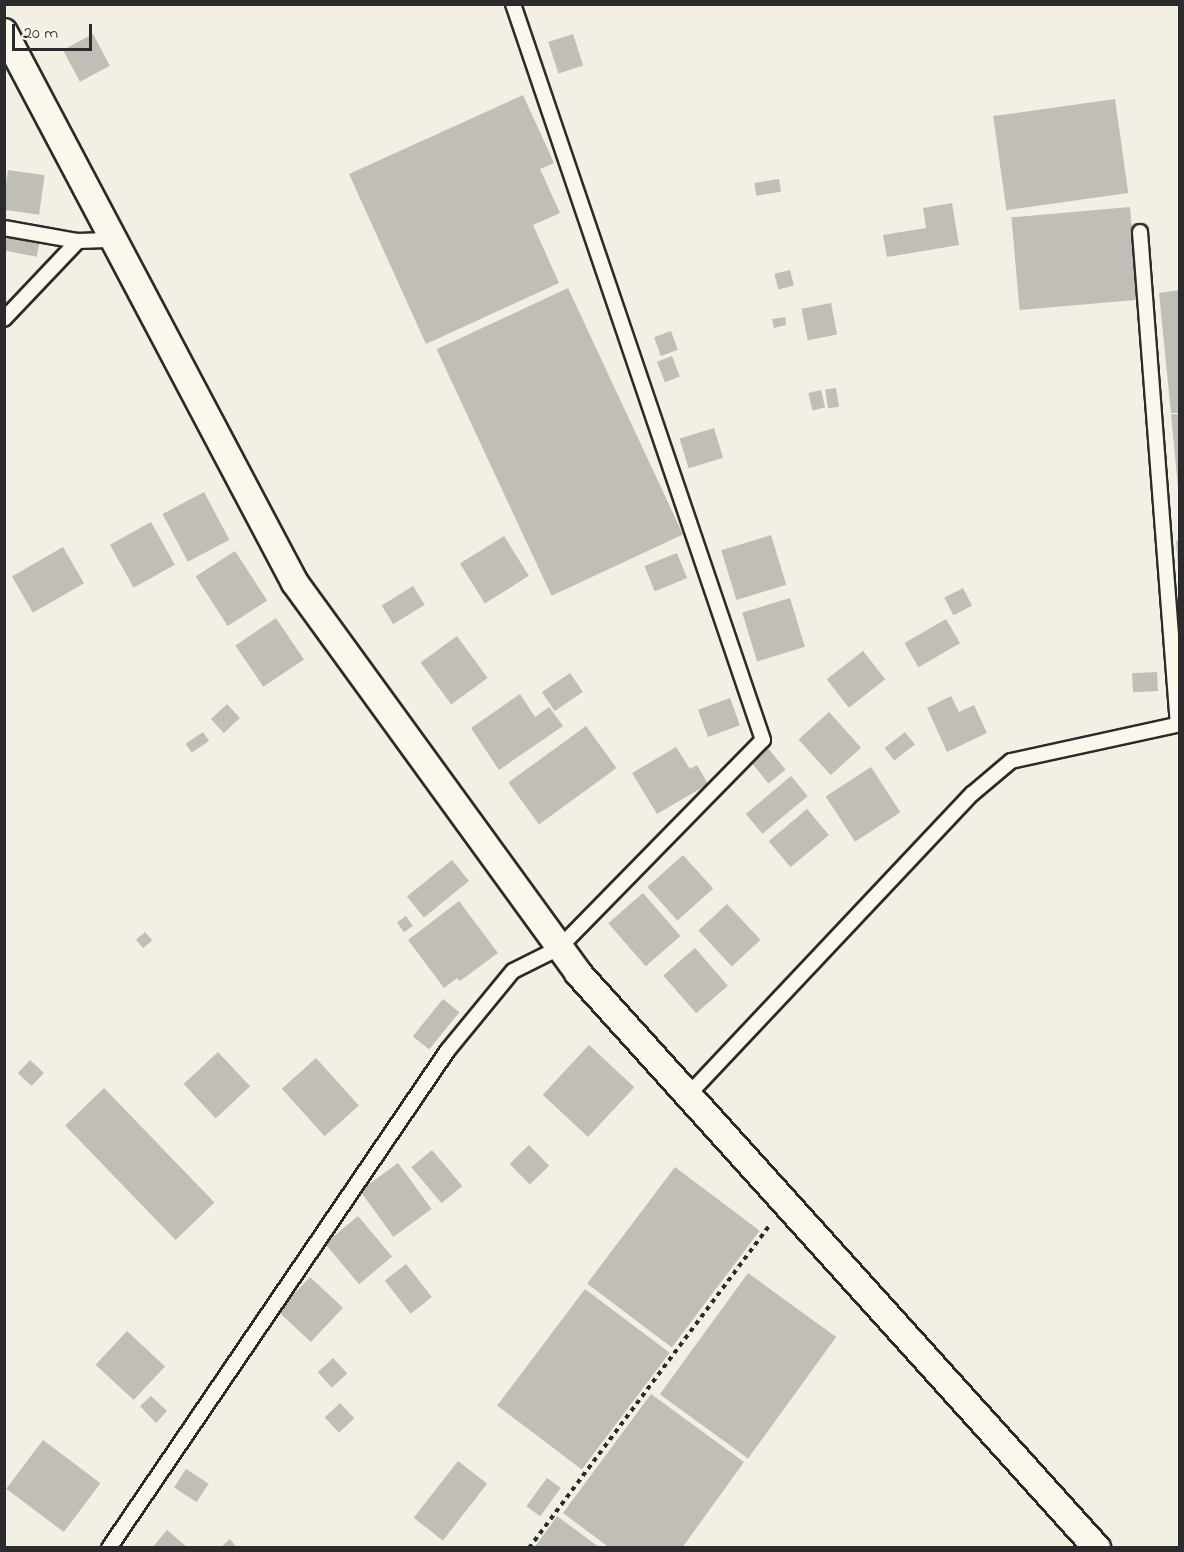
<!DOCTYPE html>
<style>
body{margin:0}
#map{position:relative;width:1184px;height:1552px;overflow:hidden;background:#f3efe4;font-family:"Indie Flower",sans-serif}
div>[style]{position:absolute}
.building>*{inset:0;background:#c0beb6;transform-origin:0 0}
.path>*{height:4px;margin-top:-2px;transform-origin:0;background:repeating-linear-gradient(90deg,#2b2b2b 0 4.5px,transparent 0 9px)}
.roads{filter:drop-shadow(2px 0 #2b2b2b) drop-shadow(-2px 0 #2b2b2b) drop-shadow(0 2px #2b2b2b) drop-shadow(0 -2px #2b2b2b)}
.lane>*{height:14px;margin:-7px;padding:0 7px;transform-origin:7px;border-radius:7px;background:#fbf7ec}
.street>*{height:26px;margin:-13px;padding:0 13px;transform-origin:13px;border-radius:13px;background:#fbf7ec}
span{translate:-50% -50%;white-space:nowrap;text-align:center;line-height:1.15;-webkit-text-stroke:4.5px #fbf7ec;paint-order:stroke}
.frame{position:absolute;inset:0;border:6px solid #2b2b2b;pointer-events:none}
.scale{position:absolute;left:12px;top:24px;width:80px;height:27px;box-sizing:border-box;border:3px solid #2b2b2b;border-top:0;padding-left:8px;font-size:18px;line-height:21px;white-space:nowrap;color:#2b2b2b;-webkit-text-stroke:4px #fbf7ec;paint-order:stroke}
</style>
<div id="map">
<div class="building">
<i style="left:93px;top:34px;width:36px;height:34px;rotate:62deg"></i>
<i style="left:573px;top:34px;width:33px;height:26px;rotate:72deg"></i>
<i style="clip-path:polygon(523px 95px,554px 163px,540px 169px,560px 213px,533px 225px,559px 283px,426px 344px,349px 174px)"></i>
<i style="left:1115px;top:99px;width:95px;height:123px;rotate:82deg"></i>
<i style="left:8px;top:170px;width:37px;height:40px;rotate:8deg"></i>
<i style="left:779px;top:179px;width:13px;height:25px;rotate:81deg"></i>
<i style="clip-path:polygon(952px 203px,959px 245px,887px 257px,883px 235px,926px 228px,923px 208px)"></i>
<i style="left:1130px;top:207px;width:93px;height:119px;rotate:85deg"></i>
<i style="left:4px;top:231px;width:37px;height:19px;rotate:11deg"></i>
<i style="left:790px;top:270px;width:16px;height:16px;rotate:76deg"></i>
<i style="left:568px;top:288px;width:272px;height:145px;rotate:65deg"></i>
<i style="clip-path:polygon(1180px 290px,1180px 413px,1171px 413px,1159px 293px)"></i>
<i style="left:831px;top:303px;width:32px;height:30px;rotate:79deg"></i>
<i style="clip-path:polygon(785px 317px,786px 325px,774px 328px,772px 319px)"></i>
<i style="left:671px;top:331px;width:20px;height:18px;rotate:70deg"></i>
<i style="left:672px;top:356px;width:22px;height:16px;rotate:69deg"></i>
<i style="left:836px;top:388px;width:19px;height:11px;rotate:81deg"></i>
<i style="left:821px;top:390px;width:18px;height:13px;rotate:77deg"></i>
<i style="clip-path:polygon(1171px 414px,1180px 414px,1180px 488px,1178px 488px)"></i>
<i style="left:714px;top:428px;width:31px;height:36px;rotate:73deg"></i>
<i style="left:204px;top:492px;width:54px;height:47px;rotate:62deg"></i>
<i style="left:151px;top:522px;width:49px;height:47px;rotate:61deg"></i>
<i style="left:771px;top:535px;width:52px;height:52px;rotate:73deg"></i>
<i style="left:504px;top:536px;width:47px;height:52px;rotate:58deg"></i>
<i style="clip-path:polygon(1180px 540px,1180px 567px,1178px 567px,1176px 541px)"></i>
<i style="left:63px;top:547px;width:42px;height:59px;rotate:60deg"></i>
<i style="left:235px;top:551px;width:59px;height:47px;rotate:57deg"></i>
<i style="left:677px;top:553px;width:27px;height:35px;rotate:68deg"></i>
<i style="left:413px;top:586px;width:22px;height:37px;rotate:58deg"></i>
<i style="left:963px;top:588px;width:20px;height:21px;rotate:63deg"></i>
<i style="left:790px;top:598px;width:51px;height:50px;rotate:73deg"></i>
<i style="left:276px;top:618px;width:50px;height:49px;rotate:56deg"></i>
<i style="left:946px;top:619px;width:28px;height:48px;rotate:60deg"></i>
<i style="left:457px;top:636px;width:52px;height:45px;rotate:54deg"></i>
<i style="left:863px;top:651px;width:36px;height:46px;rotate:52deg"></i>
<i style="left:1157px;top:672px;width:19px;height:25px;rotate:87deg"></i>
<i style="left:570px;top:673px;width:23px;height:34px;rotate:56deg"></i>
<i style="clip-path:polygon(520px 694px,535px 717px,549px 707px,563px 726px,499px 770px,471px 728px)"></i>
<i style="clip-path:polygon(951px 696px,959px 712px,974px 705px,987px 733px,947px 752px,927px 708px)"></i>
<i style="left:730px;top:698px;width:29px;height:34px;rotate:70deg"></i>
<i style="left:227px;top:704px;width:19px;height:22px;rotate:47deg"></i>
<i style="left:829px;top:712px;width:48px;height:41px;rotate:48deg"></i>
<i style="left:586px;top:726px;width:52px;height:96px;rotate:54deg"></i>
<i style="left:203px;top:732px;width:11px;height:21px;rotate:56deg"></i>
<i style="left:905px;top:732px;width:16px;height:26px;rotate:52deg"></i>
<i style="clip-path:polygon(676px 747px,690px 769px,697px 765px,708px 784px,657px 814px,632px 773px)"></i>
<i style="left:768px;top:748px;width:28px;height:22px;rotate:51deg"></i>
<i style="left:871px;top:767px;width:54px;height:54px;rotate:57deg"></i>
<i style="left:791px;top:776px;width:26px;height:59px;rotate:50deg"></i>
<i style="left:807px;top:809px;width:34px;height:50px;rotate:50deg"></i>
<i style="left:683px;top:855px;width:45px;height:48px;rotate:48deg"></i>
<i style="left:452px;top:860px;width:27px;height:58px;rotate:51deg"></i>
<i style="left:643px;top:893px;width:57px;height:46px;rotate:49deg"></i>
<i style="clip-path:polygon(459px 901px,498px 953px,460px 981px,457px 978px,444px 988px,408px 940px)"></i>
<i style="left:727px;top:904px;width:49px;height:39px;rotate:47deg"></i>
<i style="left:406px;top:916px;width:12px;height:11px;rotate:55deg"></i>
<i style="left:145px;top:932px;width:11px;height:12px;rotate:49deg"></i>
<i style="left:695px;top:948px;width:50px;height:42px;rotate:49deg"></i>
<i style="left:443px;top:999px;width:21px;height:48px;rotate:39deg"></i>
<i style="left:589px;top:1045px;width:62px;height:68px;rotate:43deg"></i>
<i style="left:218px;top:1052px;width:47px;height:47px;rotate:47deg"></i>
<i style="left:316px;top:1058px;width:64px;height:46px;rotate:48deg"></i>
<i style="left:30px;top:1060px;width:19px;height:18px;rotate:43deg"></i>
<i style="left:104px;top:1088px;width:159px;height:54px;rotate:46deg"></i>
<i style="left:529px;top:1145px;width:29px;height:27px;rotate:46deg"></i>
<i style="left:432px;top:1150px;width:47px;height:27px;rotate:50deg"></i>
<i style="left:398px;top:1163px;width:57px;height:47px;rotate:54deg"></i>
<i style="left:675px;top:1167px;width:106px;height:146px;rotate:37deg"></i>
<i style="left:358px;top:1216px;width:53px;height:43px;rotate:50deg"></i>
<i style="left:406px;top:1264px;width:42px;height:27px;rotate:52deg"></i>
<i style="left:748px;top:1273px;width:109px;height:150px;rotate:36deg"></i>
<i style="left:310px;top:1277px;width:45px;height:47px;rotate:43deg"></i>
<i style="left:585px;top:1289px;width:106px;height:146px;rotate:37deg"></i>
<i style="left:127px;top:1331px;width:52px;height:46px;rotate:43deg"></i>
<i style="left:333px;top:1358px;width:21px;height:21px;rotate:47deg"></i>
<i style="clip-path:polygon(651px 1394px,744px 1462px,682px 1548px,610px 1548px,563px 1513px)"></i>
<i style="clip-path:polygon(151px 1396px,167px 1411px,156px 1423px,140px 1406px)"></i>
<i style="left:340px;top:1403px;width:21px;height:21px;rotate:47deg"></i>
<i style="left:43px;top:1440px;width:72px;height:61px;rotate:37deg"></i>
<i style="left:458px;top:1461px;width:37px;height:72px;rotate:38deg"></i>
<i style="left:186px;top:1469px;width:27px;height:22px;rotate:33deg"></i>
<i style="left:547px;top:1478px;width:17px;height:35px;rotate:36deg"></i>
<i style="clip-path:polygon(557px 1516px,600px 1548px,534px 1548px)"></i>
<i style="clip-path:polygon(167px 1530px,188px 1548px,152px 1548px)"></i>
<i style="clip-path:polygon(230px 1539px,237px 1548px,220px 1548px)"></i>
</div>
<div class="path">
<i style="left:529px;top:1548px;width:403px;rotate:-53.3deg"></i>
</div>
<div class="roads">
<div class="lane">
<i style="left:4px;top:228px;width:75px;rotate:10deg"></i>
<i style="left:78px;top:241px;width:36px;rotate:-2deg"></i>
<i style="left:1140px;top:232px;width:493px;rotate:85.6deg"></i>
<i style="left:4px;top:319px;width:108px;rotate:-46.5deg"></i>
<i style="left:690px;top:1093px;width:411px;rotate:-46.7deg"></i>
<i style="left:972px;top:794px;width:51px;rotate:-40.2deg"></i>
<i style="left:1011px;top:761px;width:173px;rotate:-12.3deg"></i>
<i style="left:109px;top:1548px;width:602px;rotate:-55.76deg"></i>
<i style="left:448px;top:1050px;width:102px;rotate:-50.6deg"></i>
<i style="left:513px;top:971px;width:51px;rotate:-26.6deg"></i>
<i style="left:559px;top:948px;width:291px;rotate:-45.6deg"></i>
<i style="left:763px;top:740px;width:777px;rotate:-108.76deg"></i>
</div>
<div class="street">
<i style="left:4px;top:32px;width:623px;rotate:62.16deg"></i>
<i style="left:295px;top:583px;width:482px;rotate:54deg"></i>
<i style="left:578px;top:973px;width:775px;rotate:47.93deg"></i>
</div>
</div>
<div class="frame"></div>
<div class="scale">20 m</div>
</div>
